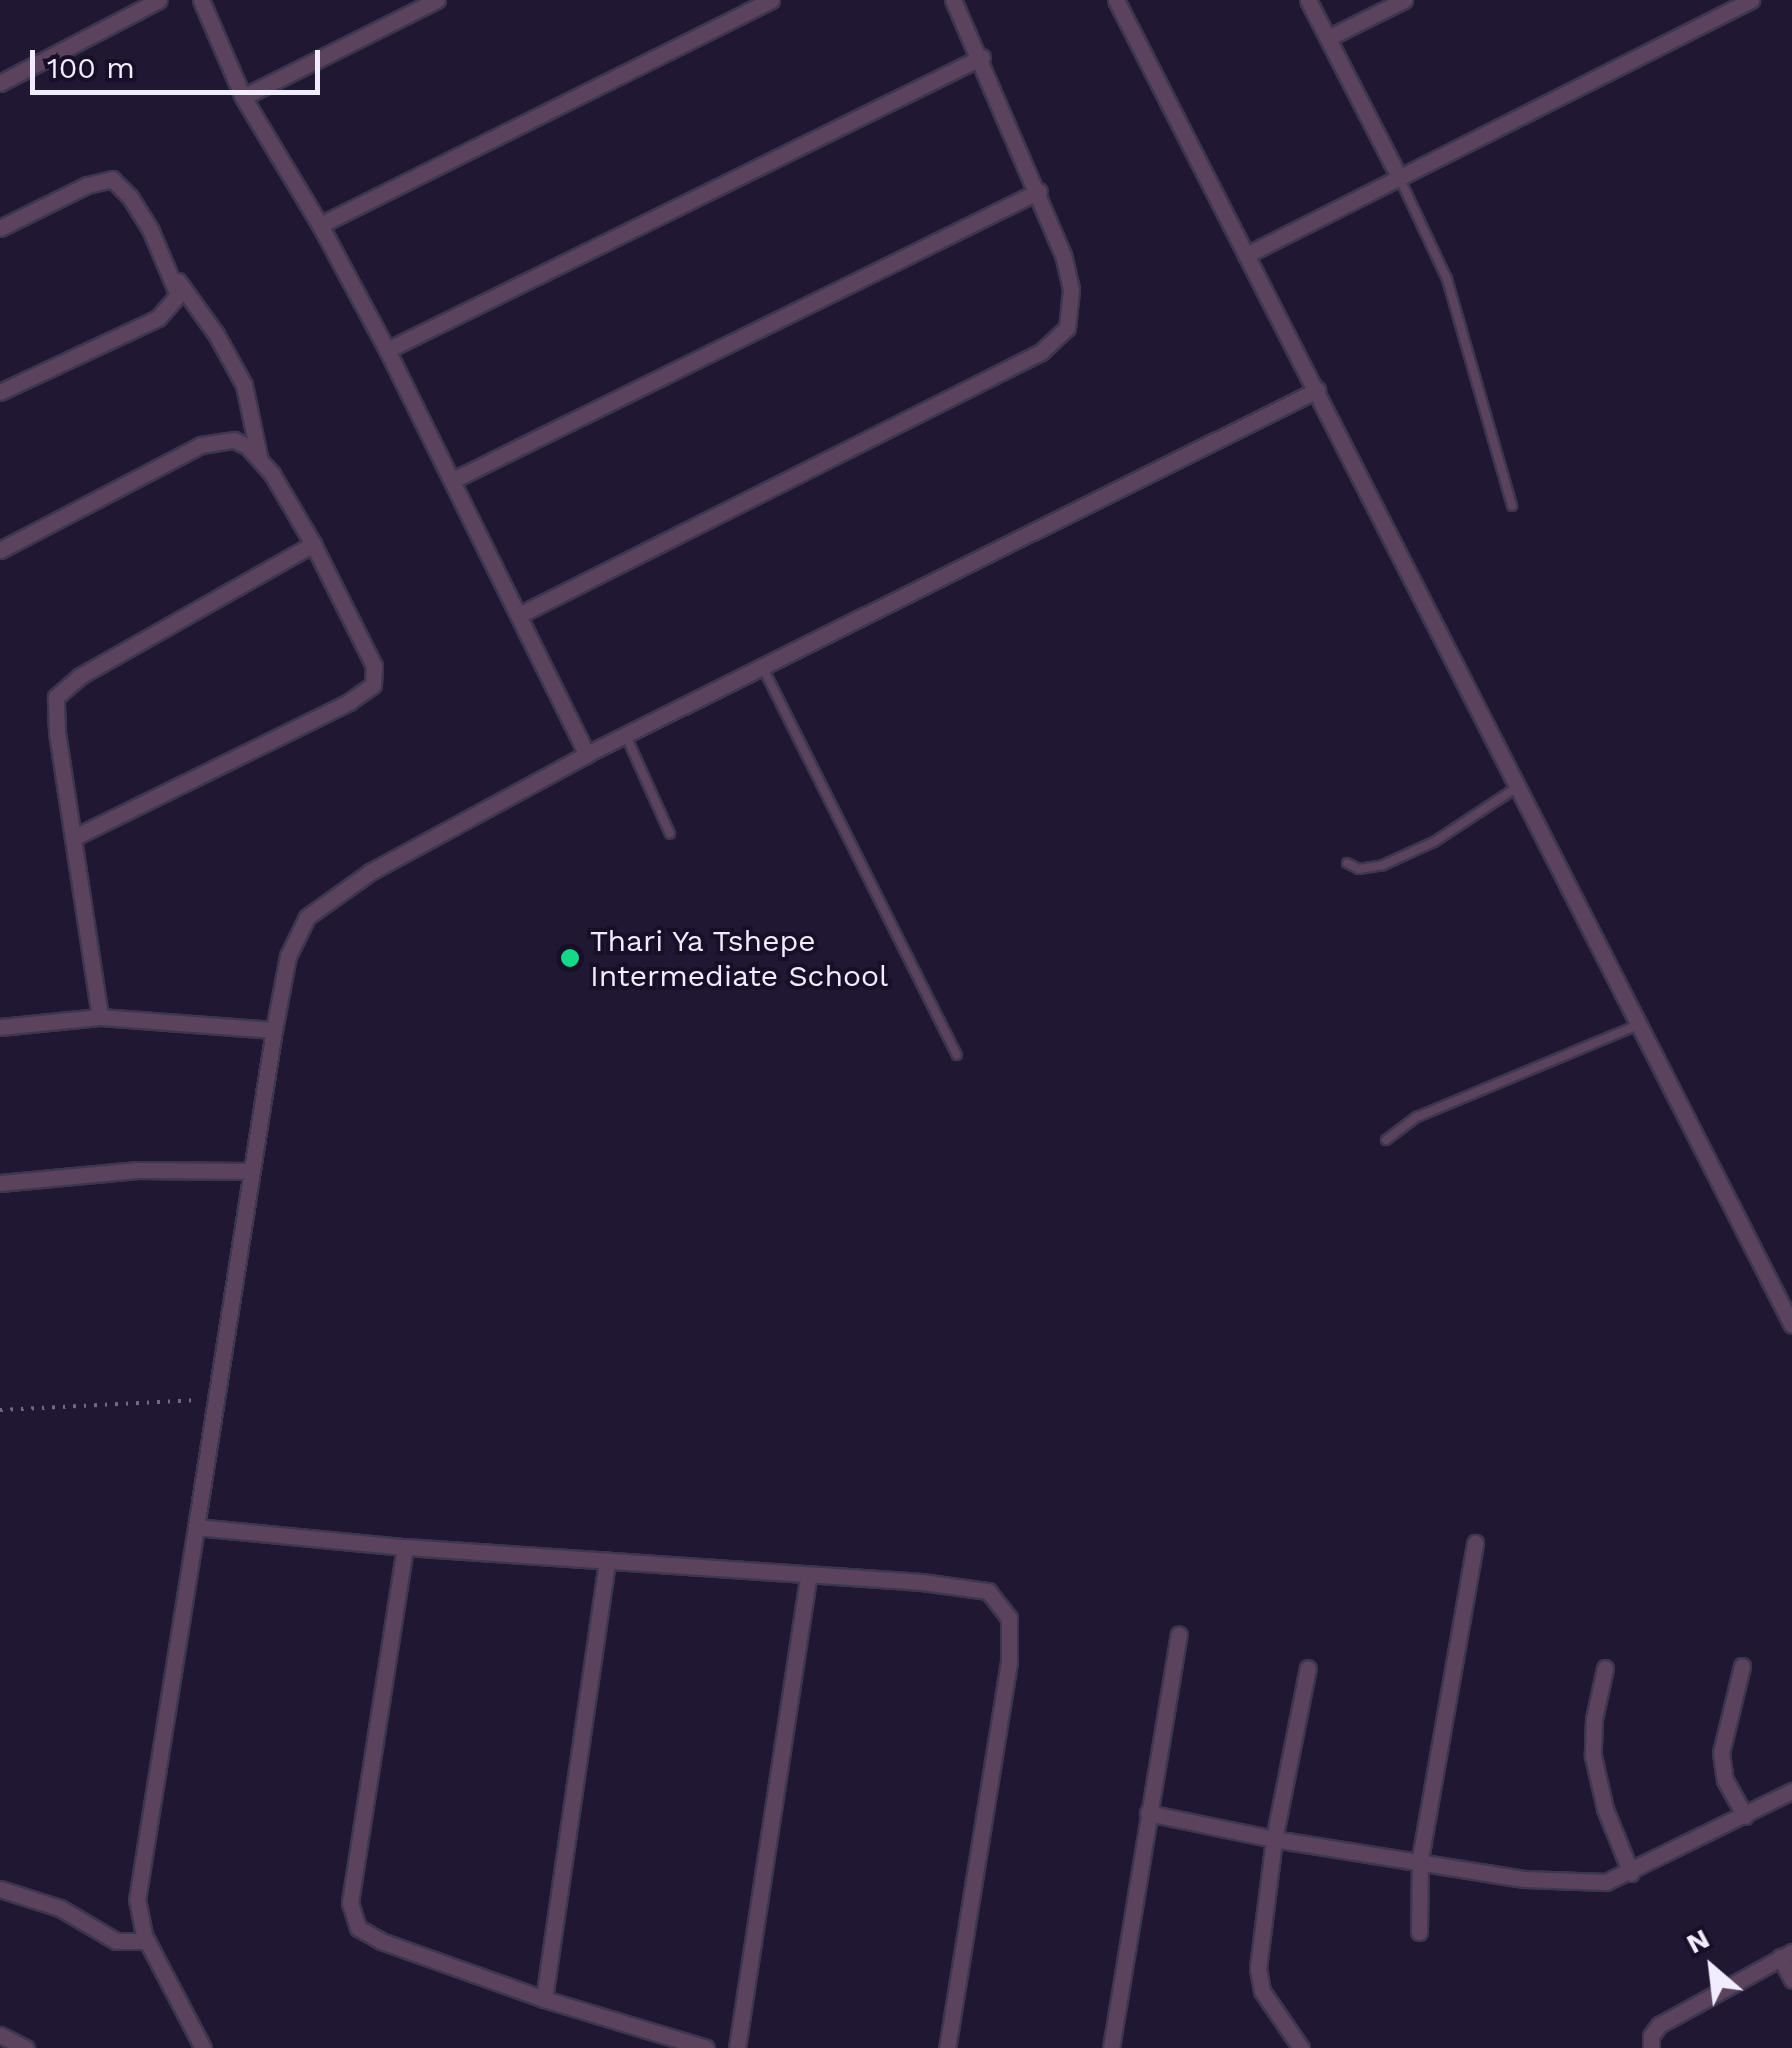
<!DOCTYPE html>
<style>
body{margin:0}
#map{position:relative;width:1792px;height:2048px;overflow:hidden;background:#201833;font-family:"Work Sans",sans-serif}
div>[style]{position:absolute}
.path>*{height:4px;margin-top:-2px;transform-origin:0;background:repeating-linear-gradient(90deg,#706a82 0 2.5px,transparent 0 10.5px)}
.roads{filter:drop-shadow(2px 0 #3d3650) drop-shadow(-2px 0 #3d3650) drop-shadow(0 2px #3d3650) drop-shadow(0 -2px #3d3650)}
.service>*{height:8px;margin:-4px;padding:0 4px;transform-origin:4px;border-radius:4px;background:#5b425d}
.minor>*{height:15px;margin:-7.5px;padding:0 7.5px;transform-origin:7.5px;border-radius:7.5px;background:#5b425d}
.dots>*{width:28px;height:28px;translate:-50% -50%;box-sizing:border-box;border:5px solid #170f28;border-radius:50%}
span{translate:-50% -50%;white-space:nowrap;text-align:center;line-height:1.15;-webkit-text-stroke:8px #170f28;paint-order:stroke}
.poi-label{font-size:30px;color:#f1ecff}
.left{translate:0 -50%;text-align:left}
.north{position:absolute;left:1662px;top:1918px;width:100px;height:100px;-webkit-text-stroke:8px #170f28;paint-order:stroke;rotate:332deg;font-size:28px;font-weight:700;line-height:40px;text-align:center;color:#f1ecff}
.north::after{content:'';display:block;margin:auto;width:35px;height:45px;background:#f1ecff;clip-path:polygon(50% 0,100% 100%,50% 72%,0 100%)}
.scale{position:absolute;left:30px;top:50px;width:290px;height:45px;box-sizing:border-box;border:5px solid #f1ecff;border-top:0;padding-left:12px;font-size:30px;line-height:35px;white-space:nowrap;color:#f1ecff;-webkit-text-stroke:8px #170f28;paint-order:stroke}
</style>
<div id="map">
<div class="path">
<i style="left:0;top:1410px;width:199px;rotate:-2.9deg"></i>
</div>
<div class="roads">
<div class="service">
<i style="left:1399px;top:177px;width:113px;rotate:64.8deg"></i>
<i style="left:1447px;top:279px;width:236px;rotate:74deg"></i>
<i style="left:762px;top:666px;width:435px;rotate:63.4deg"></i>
<i style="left:626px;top:736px;width:107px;rotate:65.8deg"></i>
<i style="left:1347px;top:863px;width:13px;rotate:27deg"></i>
<i style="left:1359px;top:869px;width:24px;rotate:-9deg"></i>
<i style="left:1383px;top:865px;width:56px;rotate:-24.3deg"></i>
<i style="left:1434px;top:842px;width:102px;rotate:-33.4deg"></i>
<i style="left:1386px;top:1140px;width:39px;rotate:-37deg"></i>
<i style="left:1417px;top:1117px;width:242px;rotate:-22.6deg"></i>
</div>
<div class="minor">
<i style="left:201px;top:0;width:106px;rotate:66.6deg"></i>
<i style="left:243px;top:97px;width:149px;rotate:59deg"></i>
<i style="left:320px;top:225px;width:142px;rotate:61.8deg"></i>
<i style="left:387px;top:350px;width:451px;rotate:63.7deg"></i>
<i style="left:1116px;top:0;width:1487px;rotate:62.97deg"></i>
<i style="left:1308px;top:0;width:199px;rotate:62.8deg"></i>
<i style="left:1328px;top:38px;width:85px;rotate:-26.6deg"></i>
<i style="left:0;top:83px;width:179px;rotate:-27.6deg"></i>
<i style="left:243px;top:97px;width:217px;rotate:-26.6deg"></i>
<i style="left:320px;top:225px;width:504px;rotate:-26.51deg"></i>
<i style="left:0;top:228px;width:97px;rotate:-26.3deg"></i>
<i style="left:87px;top:185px;width:26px;rotate:-13deg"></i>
<i style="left:112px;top:179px;width:25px;rotate:45deg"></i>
<i style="left:130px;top:197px;width:38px;rotate:58deg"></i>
<i style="left:150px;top:229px;width:72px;rotate:67deg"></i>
<i style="left:178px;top:295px;width:30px;rotate:131deg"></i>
<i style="left:158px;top:318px;width:174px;rotate:154.9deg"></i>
<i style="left:1246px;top:255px;width:566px;rotate:-26.79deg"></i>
<i style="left:178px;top:281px;width:65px;rotate:54.4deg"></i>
<i style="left:216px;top:334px;width:58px;rotate:61.2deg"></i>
<i style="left:244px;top:385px;width:74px;rotate:78.2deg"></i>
<i style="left:387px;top:350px;width:663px;rotate:-26.22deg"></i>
<i style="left:453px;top:480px;width:653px;rotate:-26.25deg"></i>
<i style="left:0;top:550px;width:227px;rotate:-27.6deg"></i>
<i style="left:201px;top:445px;width:33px;rotate:-9deg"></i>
<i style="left:234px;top:440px;width:14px;rotate:25deg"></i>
<i style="left:247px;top:446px;width:38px;rotate:48deg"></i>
<i style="left:272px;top:474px;width:81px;rotate:59.6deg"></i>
<i style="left:313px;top:544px;width:136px;rotate:63.4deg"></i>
<i style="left:374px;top:666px;width:19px;rotate:93deg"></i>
<i style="left:373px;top:685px;width:29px;rotate:145deg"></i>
<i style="left:349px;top:702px;width:305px;rotate:153.8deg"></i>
<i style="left:519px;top:615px;width:585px;rotate:-26.74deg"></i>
<i style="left:1041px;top:352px;width:35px;rotate:-43deg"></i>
<i style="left:1067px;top:328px;width:39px;rotate:-84deg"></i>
<i style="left:1071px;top:289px;width:35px;rotate:-103deg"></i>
<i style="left:1063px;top:255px;width:278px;rotate:-113.3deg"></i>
<i style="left:100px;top:1017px;width:288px;rotate:-98.6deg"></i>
<i style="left:57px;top:732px;width:35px;rotate:-92deg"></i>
<i style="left:56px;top:697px;width:32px;rotate:-41deg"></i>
<i style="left:80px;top:676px;width:268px;rotate:-29.5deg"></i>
<i style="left:0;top:1027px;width:100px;rotate:-5.7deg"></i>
<i style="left:100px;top:1017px;width:174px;rotate:4.3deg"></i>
<i style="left:0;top:1183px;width:138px;rotate:-5.4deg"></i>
<i style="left:137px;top:1170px;width:112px;rotate:0.5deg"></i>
<i style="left:196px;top:1527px;width:503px;rotate:-81.08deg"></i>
<i style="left:274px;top:1030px;width:75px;rotate:-79.3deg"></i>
<i style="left:288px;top:956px;width:43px;rotate:-64deg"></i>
<i style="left:307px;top:917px;width:77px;rotate:-35.5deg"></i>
<i style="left:370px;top:872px;width:247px;rotate:-28.5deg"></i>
<i style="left:587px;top:754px;width:816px;rotate:-26.5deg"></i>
<i style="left:405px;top:1547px;width:360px;rotate:98.8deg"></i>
<i style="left:350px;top:1903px;width:26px;rotate:72deg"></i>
<i style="left:358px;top:1928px;width:26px;rotate:29deg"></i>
<i style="left:381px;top:1941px;width:173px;rotate:19.6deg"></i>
<i style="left:544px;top:1999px;width:169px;rotate:16.8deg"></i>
<i style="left:1742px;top:1666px;width:89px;rotate:103.6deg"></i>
<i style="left:1721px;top:1753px;width:27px;rotate:82deg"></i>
<i style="left:1725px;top:1780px;width:41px;rotate:60.9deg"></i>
<i style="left:1605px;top:1668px;width:52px;rotate:102.2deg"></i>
<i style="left:1594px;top:1719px;width:37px;rotate:92deg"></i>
<i style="left:1593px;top:1756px;width:54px;rotate:77.2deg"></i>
<i style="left:1605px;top:1809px;width:69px;rotate:67.9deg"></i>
<i style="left:1148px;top:1813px;width:129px;rotate:11.7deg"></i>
<i style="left:1274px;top:1839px;width:253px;rotate:9.1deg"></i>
<i style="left:1524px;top:1879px;width:82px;rotate:2.1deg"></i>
<i style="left:1606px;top:1882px;width:207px;rotate:-26.1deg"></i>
<i style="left:0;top:1889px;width:63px;rotate:17.6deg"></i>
<i style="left:60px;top:1908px;width:65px;rotate:30.5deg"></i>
<i style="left:116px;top:1941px;width:31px"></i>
<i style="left:1419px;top:1932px;width:73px;rotate:-89.2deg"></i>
<i style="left:1420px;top:1859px;width:321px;rotate:-80.1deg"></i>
<i style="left:1780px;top:1957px;width:26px;rotate:62deg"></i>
<i style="left:544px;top:1999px;width:443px;rotate:-81.8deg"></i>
<i style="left:0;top:2035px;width:29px;rotate:27deg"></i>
<i style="left:203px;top:2048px;width:127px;rotate:-117.6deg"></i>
<i style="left:144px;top:1935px;width:36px;rotate:-101deg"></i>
<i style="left:137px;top:1900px;width:378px;rotate:-81deg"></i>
<i style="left:196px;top:1527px;width:210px;rotate:5.5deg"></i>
<i style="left:405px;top:1547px;width:518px;rotate:3.87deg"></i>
<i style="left:922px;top:1582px;width:67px;rotate:7.8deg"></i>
<i style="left:988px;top:1591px;width:34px;rotate:52deg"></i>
<i style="left:1009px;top:1618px;width:44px;rotate:90deg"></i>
<i style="left:1009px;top:1662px;width:391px;rotate:99.1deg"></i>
<i style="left:737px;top:2048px;width:477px;rotate:-81.4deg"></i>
<i style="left:1111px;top:2048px;width:419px;rotate:-80.7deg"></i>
<i style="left:1301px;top:2048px;width:69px;rotate:-124.4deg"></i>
<i style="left:1262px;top:1991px;width:23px;rotate:-100deg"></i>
<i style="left:1258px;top:1968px;width:130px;rotate:-82.9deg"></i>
<i style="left:1274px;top:1839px;width:174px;rotate:-78.8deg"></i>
<i style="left:1651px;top:2048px;width:12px;rotate:-90deg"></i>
<i style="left:1651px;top:2036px;width:14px;rotate:-54deg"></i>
<i style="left:1659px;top:2025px;width:152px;rotate:-28.8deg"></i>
</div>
</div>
<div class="dots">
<i style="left:570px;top:958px;background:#14d989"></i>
</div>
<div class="poi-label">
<span class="left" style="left:590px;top:958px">Thari Ya Tshepe<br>Intermediate School</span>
</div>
<div class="north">N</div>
<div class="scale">100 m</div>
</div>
